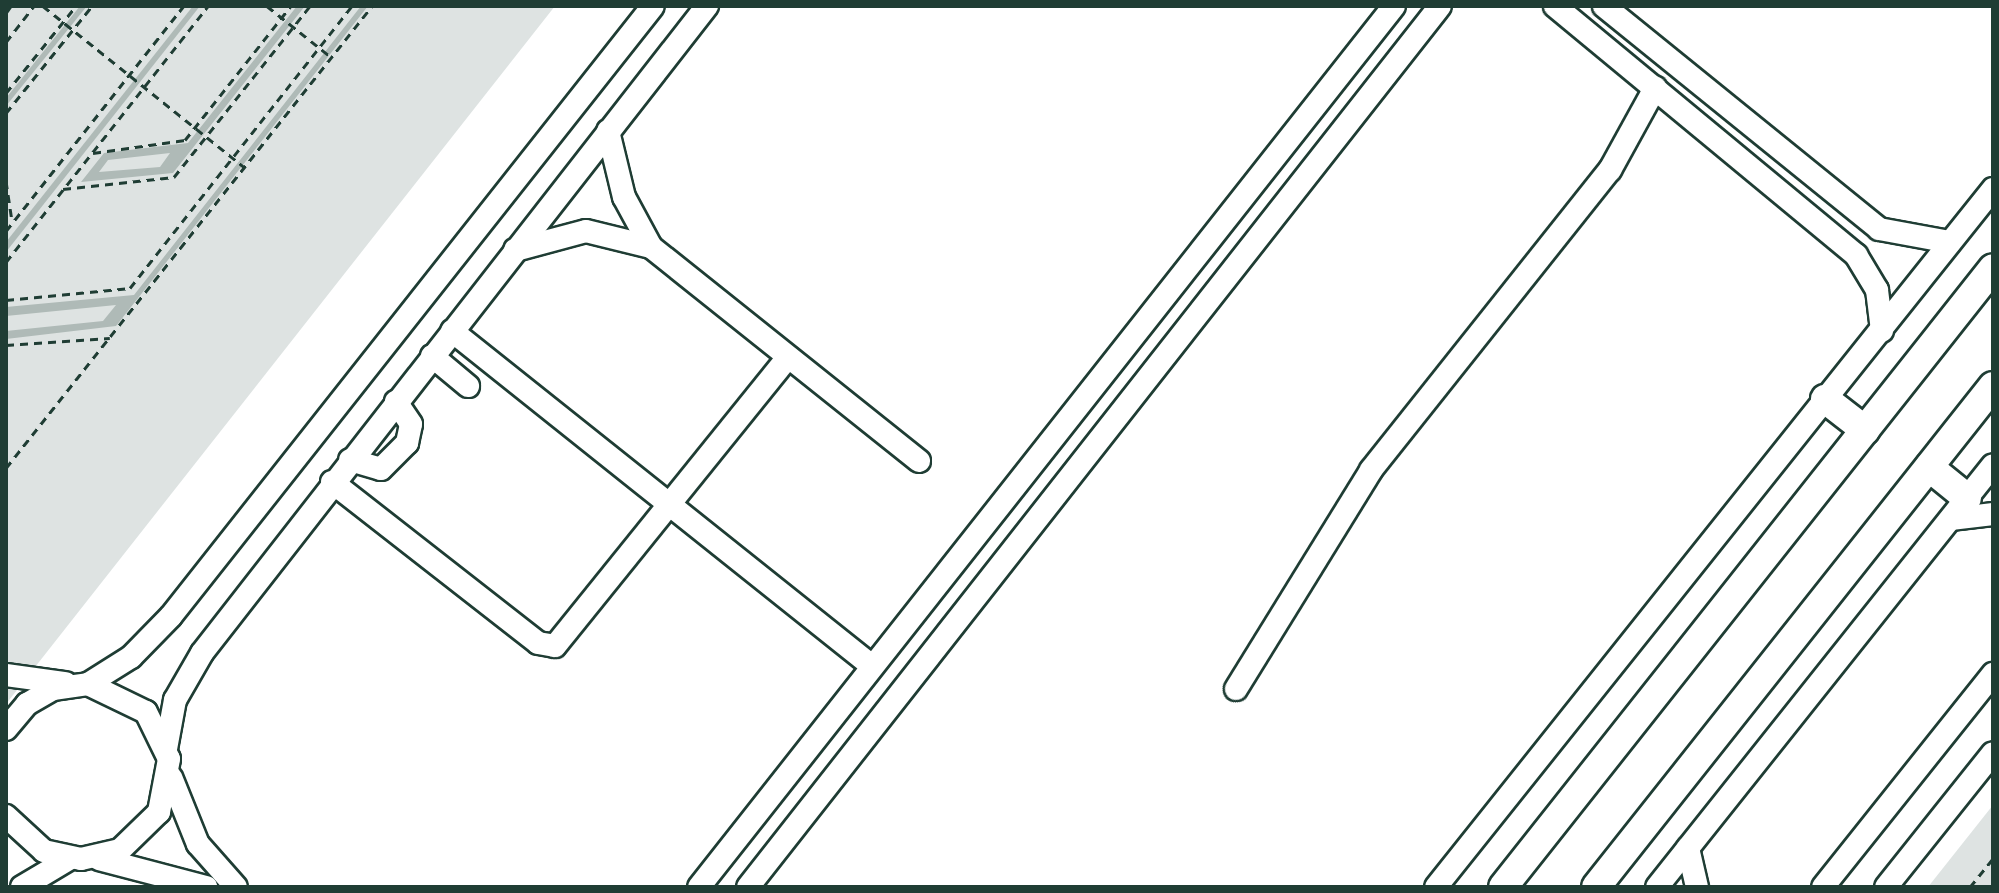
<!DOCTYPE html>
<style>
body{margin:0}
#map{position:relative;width:1999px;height:893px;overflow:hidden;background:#fff;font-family:"Gochi Hand",sans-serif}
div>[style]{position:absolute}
.green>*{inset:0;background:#dee3e2}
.water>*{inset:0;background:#afbab7}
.path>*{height:3px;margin-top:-1.5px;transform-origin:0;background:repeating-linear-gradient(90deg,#1f3d34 0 8px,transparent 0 14px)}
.roads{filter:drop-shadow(2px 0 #1f3d34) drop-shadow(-2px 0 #1f3d34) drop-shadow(0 2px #1f3d34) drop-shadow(0 -2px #1f3d34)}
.minor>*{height:22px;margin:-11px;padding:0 11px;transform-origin:11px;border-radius:11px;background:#fff}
.major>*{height:28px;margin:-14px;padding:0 14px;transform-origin:14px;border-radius:14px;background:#fff}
span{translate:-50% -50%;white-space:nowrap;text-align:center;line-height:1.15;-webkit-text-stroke:8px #fff;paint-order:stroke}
.frame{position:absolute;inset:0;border:8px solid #1f3d34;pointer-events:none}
</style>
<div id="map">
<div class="green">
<i style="clip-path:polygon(6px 6px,555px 6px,6px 704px)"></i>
<i style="clip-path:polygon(1993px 805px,1993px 887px,1928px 887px)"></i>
</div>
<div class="water">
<i style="clip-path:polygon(80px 6px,87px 6px,6px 106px,6px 98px)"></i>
<i style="clip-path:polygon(193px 6px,200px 6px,6px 252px,6px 242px)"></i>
<i style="clip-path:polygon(evenodd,297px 6px,305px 6px,173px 173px,81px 182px,104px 153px,188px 143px,297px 6px,170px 153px,160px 167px,99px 172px,108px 160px,170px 153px)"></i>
<i style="clip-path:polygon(361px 6px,368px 6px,116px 326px,6px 339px,6px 331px,103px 321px,116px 305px,6px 316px,6px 307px,134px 295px)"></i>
</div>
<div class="path">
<i style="left:43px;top:6px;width:259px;rotate:38.7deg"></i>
<i style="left:267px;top:6px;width:82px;rotate:38.6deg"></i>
<i style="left:6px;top:13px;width:9px;rotate:-54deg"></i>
<i style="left:6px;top:42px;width:46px;rotate:-52.1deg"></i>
<i style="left:6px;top:93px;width:112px;rotate:-51.2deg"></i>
<i style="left:6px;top:113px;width:137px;rotate:-51.2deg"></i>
<i style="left:93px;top:153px;width:93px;rotate:-8deg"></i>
<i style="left:185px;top:140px;width:171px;rotate:-51.7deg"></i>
<i style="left:6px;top:181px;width:40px;rotate:81.5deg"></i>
<i style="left:63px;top:189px;width:112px;rotate:-6.2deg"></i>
<i style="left:174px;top:177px;width:218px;rotate:-51.5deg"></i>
<i style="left:6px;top:231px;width:287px;rotate:-51.7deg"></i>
<i style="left:6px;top:262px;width:326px;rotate:-51.7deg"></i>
<i style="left:6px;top:300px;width:125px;rotate:-5.5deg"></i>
<i style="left:130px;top:288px;width:359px;rotate:-51.8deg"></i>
<i style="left:6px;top:345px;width:104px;rotate:-3.9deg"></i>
<i style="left:6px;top:468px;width:589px;rotate:-51.61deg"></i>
<i style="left:1970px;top:887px;width:36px;rotate:-51deg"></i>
</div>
<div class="roads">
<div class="minor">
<i style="left:1555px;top:6px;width:391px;rotate:39.6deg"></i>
<i style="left:1856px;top:255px;width:41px;rotate:59deg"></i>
<i style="left:1877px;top:290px;width:41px;rotate:83deg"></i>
<i style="left:1604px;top:6px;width:354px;rotate:39deg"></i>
<i style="left:1879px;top:229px;width:72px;rotate:10.4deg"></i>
<i style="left:608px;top:131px;width:68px;rotate:76.4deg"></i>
<i style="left:624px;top:197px;width:57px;rotate:61.6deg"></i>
<i style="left:515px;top:250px;width:73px;rotate:-15deg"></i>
<i style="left:586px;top:231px;width:67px;rotate:13.8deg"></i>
<i style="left:651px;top:247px;width:343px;rotate:38.6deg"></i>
<i style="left:452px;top:331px;width:537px;rotate:38.58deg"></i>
<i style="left:432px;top:356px;width:47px;rotate:39.8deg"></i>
<i style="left:350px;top:460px;width:32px;rotate:16deg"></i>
<i style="left:381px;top:469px;width:37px;rotate:-45deg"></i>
<i style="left:407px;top:443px;width:19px;rotate:-78deg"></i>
<i style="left:411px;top:424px;width:27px;rotate:-124deg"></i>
<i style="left:332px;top:482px;width:261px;rotate:38deg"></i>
<i style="left:538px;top:643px;width:17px;rotate:10deg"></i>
<i style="left:555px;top:646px;width:371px;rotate:-51.1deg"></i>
<i style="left:1951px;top:519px;width:42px;rotate:-6.8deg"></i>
<i style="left:6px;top:675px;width:60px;rotate:7.7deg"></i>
<i style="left:88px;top:684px;width:51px;rotate:-32.1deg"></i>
<i style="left:131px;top:657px;width:57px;rotate:-45.7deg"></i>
<i style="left:171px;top:616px;width:777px;rotate:-51.69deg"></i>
<i style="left:1236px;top:689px;width:257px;rotate:-58.3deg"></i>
<i style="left:1371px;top:470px;width:384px;rotate:-51.5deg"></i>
<i style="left:1610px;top:170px;width:94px;rotate:-61.2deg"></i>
<i style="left:6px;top:729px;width:33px;rotate:-50deg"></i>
<i style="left:27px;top:704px;width:30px;rotate:-30deg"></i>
<i style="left:53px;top:689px;width:35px;rotate:-8deg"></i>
<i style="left:88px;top:684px;width:64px;rotate:25.8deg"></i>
<i style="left:146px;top:712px;width:52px;rotate:63.9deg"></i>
<i style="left:169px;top:759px;width:54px;rotate:100.7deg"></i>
<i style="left:159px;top:812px;width:54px;rotate:135.7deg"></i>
<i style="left:120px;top:850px;width:40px;rotate:167deg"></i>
<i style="left:81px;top:859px;width:38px;rotate:-168deg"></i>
<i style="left:44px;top:851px;width:52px;rotate:-137.4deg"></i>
<i style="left:166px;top:749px;width:50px;rotate:-79.6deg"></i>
<i style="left:175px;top:700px;width:54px;rotate:-60.1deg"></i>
<i style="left:202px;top:653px;width:821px;rotate:-52.03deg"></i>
<i style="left:171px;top:777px;width:72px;rotate:68.1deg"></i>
<i style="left:198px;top:844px;width:57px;rotate:48.5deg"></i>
<i style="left:1688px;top:848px;width:40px;rotate:77deg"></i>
<i style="left:99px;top:859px;width:111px;rotate:14.7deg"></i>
<i style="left:22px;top:887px;width:55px;rotate:-30.8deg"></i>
<i style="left:699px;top:887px;width:1122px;rotate:-51.73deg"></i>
<i style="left:748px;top:887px;width:1120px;rotate:-51.85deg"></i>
<i style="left:1436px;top:887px;width:893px;rotate:-51.41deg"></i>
<i style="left:1657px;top:887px;width:539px;rotate:-51.47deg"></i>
<i style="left:1823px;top:887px;width:273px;rotate:-51.4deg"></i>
<i style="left:1886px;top:887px;width:171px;rotate:-51.4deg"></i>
</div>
<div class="major">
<i style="left:1825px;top:399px;width:51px;rotate:37.8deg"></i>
<i style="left:1929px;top:467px;width:49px;rotate:39.2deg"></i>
<i style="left:1503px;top:887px;width:789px;rotate:-51.63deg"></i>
<i style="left:1596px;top:887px;width:639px;rotate:-51.61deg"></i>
</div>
</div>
<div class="frame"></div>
</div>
